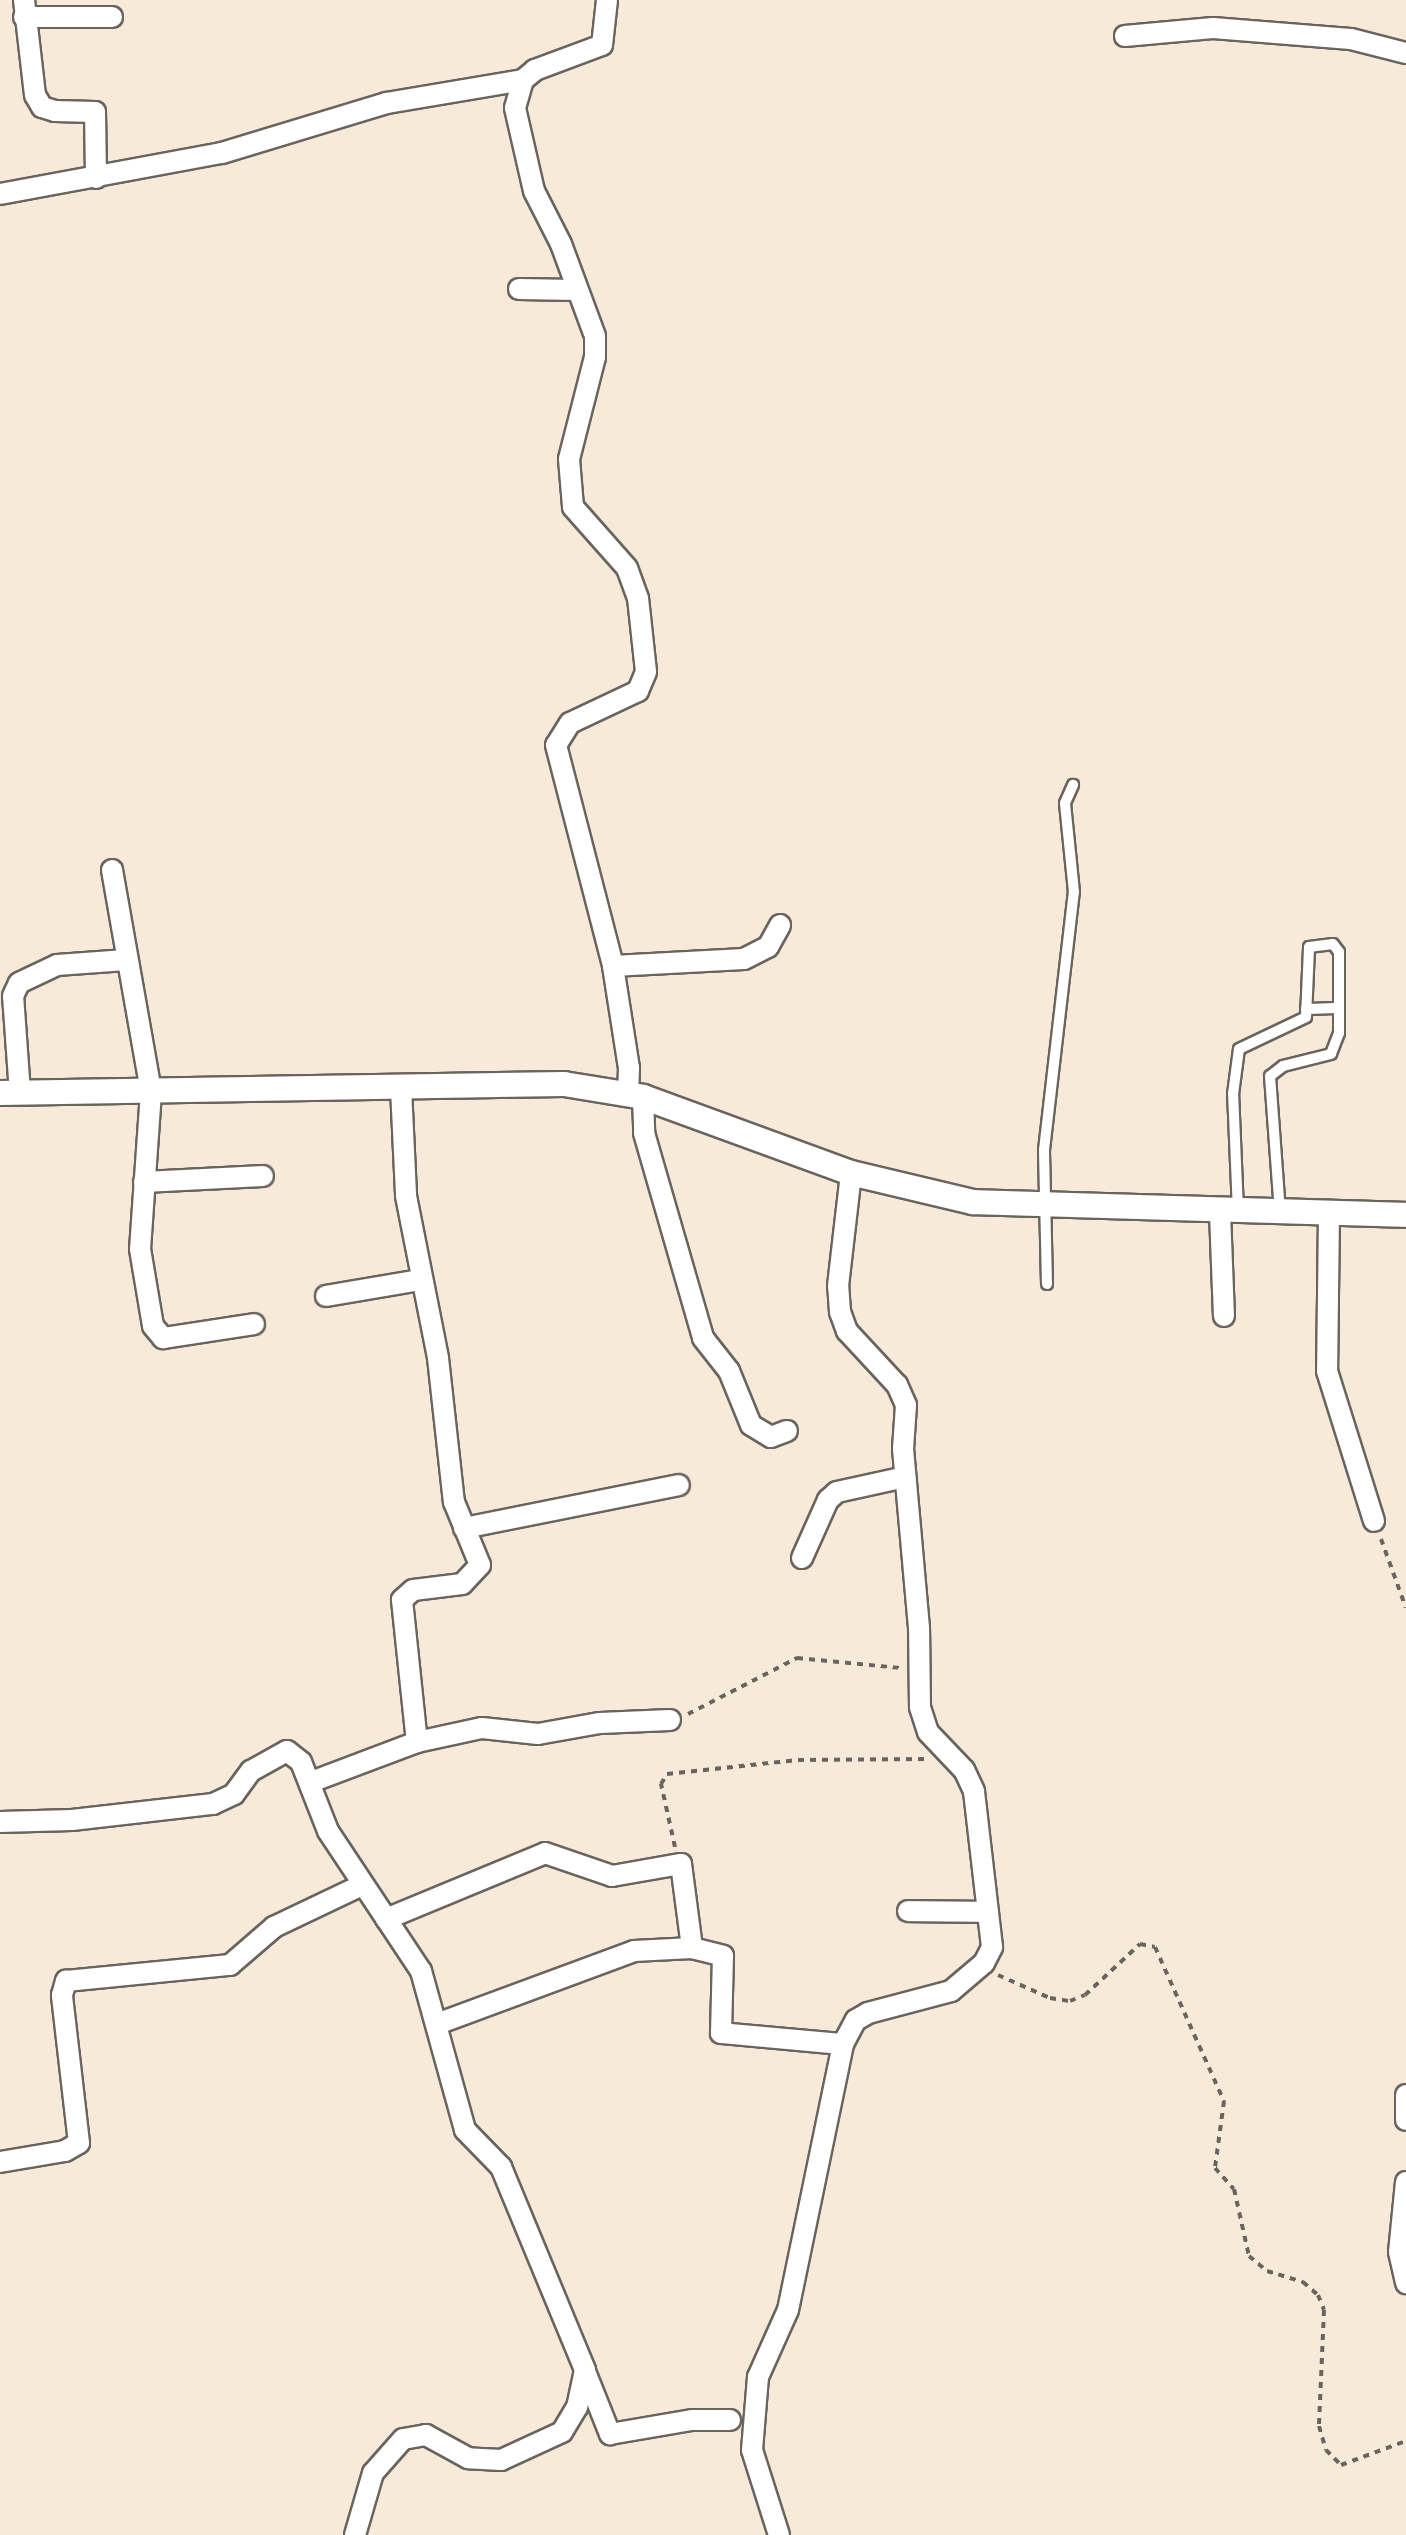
<!DOCTYPE html>
<style>
body{margin:0}
#map{position:relative;width:1406px;height:2535px;overflow:hidden;background:#f8ead9;font-family:"EB Garamond",serif}
div>[style]{position:absolute}
.path>*{height:4px;margin-top:-2px;transform-origin:0;background:repeating-linear-gradient(90deg,#69645e 0 6px,transparent 0 12px)}
.roads{filter:drop-shadow(2px 0 #69645e) drop-shadow(-2px 0 #69645e) drop-shadow(0 2px #69645e) drop-shadow(0 -2px #69645e)}
.service>*{height:10px;margin:-5px;padding:0 5px;transform-origin:5px;border-radius:5px;background:#fff}
.minor>*{height:20px;margin:-10px;padding:0 10px;transform-origin:10px;border-radius:10px;background:#fff}
.tertiary>*{height:24px;margin:-12px;padding:0 12px;transform-origin:12px;border-radius:12px;background:#fff}
span{translate:-50% -50%;white-space:nowrap;text-align:center;line-height:1.15;-webkit-text-stroke:6px #fff;paint-order:stroke}
</style>
<div id="map">
<div class="path">
<i style="left:1381px;top:1539px;width:73px;rotate:70.1deg"></i>
<i style="left:688px;top:1714px;width:123px;rotate:-27.2deg"></i>
<i style="left:797px;top:1658px;width:103px;rotate:5.5deg"></i>
<i style="left:675px;top:1847px;width:65px;rotate:-102.5deg"></i>
<i style="left:661px;top:1784px;width:12px;rotate:-59deg"></i>
<i style="left:667px;top:1774px;width:132px;rotate:-6.1deg"></i>
<i style="left:798px;top:1760px;width:127px;rotate:-0.5deg"></i>
<i style="left:998px;top:1975px;width:57px;rotate:23.9deg"></i>
<i style="left:1050px;top:1998px;width:20px;rotate:9deg"></i>
<i style="left:1070px;top:2001px;width:16px;rotate:-22deg"></i>
<i style="left:1085px;top:1995px;width:75px;rotate:-42.8deg"></i>
<i style="left:1140px;top:1944px;width:15px;rotate:11deg"></i>
<i style="left:1155px;top:1947px;width:169px;rotate:65.9deg"></i>
<i style="left:1224px;top:2101px;width:68px;rotate:97.7deg"></i>
<i style="left:1215px;top:2168px;width:28px;rotate:48deg"></i>
<i style="left:1234px;top:2189px;width:69px;rotate:77.4deg"></i>
<i style="left:1249px;top:2256px;width:23px;rotate:40deg"></i>
<i style="left:1267px;top:2271px;width:38px;rotate:17deg"></i>
<i style="left:1303px;top:2282px;width:20px;rotate:41deg"></i>
<i style="left:1318px;top:2295px;width:16px;rotate:68deg"></i>
<i style="left:1324px;top:2310px;width:116px;rotate:92.5deg"></i>
<i style="left:1319px;top:2426px;width:25px;rotate:74deg"></i>
<i style="left:1326px;top:2450px;width:21px;rotate:45deg"></i>
<i style="left:1341px;top:2465px;width:69px;rotate:-20.3deg"></i>
</div>
<div class="roads">
<div class="service">
<i style="left:1306px;top:1009px;width:32px;rotate:-2deg"></i>
<i style="left:1238px;top:1211px;width:117px;rotate:-92.4deg"></i>
<i style="left:1233px;top:1094px;width:45px;rotate:-82.4deg"></i>
<i style="left:1239px;top:1049px;width:74px;rotate:-25.5deg"></i>
<i style="left:1306px;top:1017px;width:70px;rotate:-87.5deg"></i>
<i style="left:1309px;top:947px;width:24px;rotate:-7deg"></i>
<i style="left:1333px;top:944px;width:10px;rotate:53deg"></i>
<i style="left:1339px;top:952px;width:81px;rotate:90deg"></i>
<i style="left:1339px;top:1033px;width:22px;rotate:111deg"></i>
<i style="left:1331px;top:1054px;width:49px;rotate:166deg"></i>
<i style="left:1283px;top:1066px;width:16px;rotate:142deg"></i>
<i style="left:1270px;top:1076px;width:135px;rotate:85.8deg"></i>
<i style="left:1047px;top:1284px;width:134px;rotate:-91.3deg"></i>
<i style="left:1044px;top:1150px;width:260px;rotate:-83.4deg"></i>
<i style="left:1074px;top:892px;width:89px;rotate:-95.8deg"></i>
<i style="left:1065px;top:803px;width:20px;rotate:-66deg"></i>
</div>
<div class="minor">
<i style="left:24px;top:0;width:96px;rotate:83.4deg"></i>
<i style="left:35px;top:95px;width:14px;rotate:60deg"></i>
<i style="left:42px;top:107px;width:14px;rotate:17deg"></i>
<i style="left:55px;top:111px;width:40px;rotate:1.4deg"></i>
<i style="left:95px;top:112px;width:66px;rotate:89.1deg"></i>
<i style="left:607px;top:0;width:45px;rotate:96.3deg"></i>
<i style="left:602px;top:45px;width:72px;rotate:159.5deg"></i>
<i style="left:535px;top:70px;width:16px;rotate:140deg"></i>
<i style="left:523px;top:80px;width:29px;rotate:106deg"></i>
<i style="left:515px;top:108px;width:85px;rotate:77.1deg"></i>
<i style="left:534px;top:191px;width:59px;rotate:63deg"></i>
<i style="left:561px;top:244px;width:98px;rotate:69.7deg"></i>
<i style="left:595px;top:336px;width:21px;rotate:90deg"></i>
<i style="left:595px;top:357px;width:105px;rotate:104.3deg"></i>
<i style="left:569px;top:459px;width:48px;rotate:85.2deg"></i>
<i style="left:573px;top:507px;width:81px;rotate:48.5deg"></i>
<i style="left:627px;top:568px;width:32px;rotate:70deg"></i>
<i style="left:638px;top:598px;width:74px;rotate:83.8deg"></i>
<i style="left:646px;top:672px;width:21px;rotate:113deg"></i>
<i style="left:638px;top:691px;width:75px;rotate:154.8deg"></i>
<i style="left:570px;top:723px;width:26px;rotate:122deg"></i>
<i style="left:556px;top:745px;width:228px;rotate:75.5deg"></i>
<i style="left:613px;top:966px;width:103px;rotate:81.1deg"></i>
<i style="left:629px;top:1068px;width:25px;rotate:92deg"></i>
<i style="left:24px;top:17px;width:88px"></i>
<i style="left:1125px;top:36px;width:88px;rotate:-5.2deg"></i>
<i style="left:1213px;top:28px;width:138px;rotate:4.6deg"></i>
<i style="left:1351px;top:39px;width:57px;rotate:14.3deg"></i>
<i style="left:0;top:194px;width:226px;rotate:-10.5deg"></i>
<i style="left:222px;top:153px;width:172px;rotate:-16.9deg"></i>
<i style="left:387px;top:103px;width:138px;rotate:-9.6deg"></i>
<i style="left:519px;top:289px;width:57px;rotate:1deg"></i>
<i style="left:112px;top:870px;width:225px;rotate:80deg"></i>
<i style="left:151px;top:1092px;width:157px;rotate:94deg"></i>
<i style="left:140px;top:1249px;width:78px;rotate:80.4deg"></i>
<i style="left:153px;top:1326px;width:16px;rotate:50deg"></i>
<i style="left:163px;top:1338px;width:92px;rotate:-8.7deg"></i>
<i style="left:613px;top:966px;width:131px;rotate:-3.1deg"></i>
<i style="left:744px;top:959px;width:27px;rotate:-27deg"></i>
<i style="left:768px;top:947px;width:25px;rotate:-61deg"></i>
<i style="left:401px;top:1088px;width:108px;rotate:87.3deg"></i>
<i style="left:406px;top:1196px;width:165px;rotate:78.8deg"></i>
<i style="left:438px;top:1358px;width:145px;rotate:83.7deg"></i>
<i style="left:454px;top:1502px;width:68px;rotate:67.6deg"></i>
<i style="left:480px;top:1565px;width:26px;rotate:133deg"></i>
<i style="left:462px;top:1584px;width:49px;rotate:173deg"></i>
<i style="left:413px;top:1590px;width:15px;rotate:138deg"></i>
<i style="left:402px;top:1600px;width:143px;rotate:84deg"></i>
<i style="left:20px;top:1093px;width:97px;rotate:-94.1deg"></i>
<i style="left:13px;top:996px;width:14px;rotate:-65deg"></i>
<i style="left:19px;top:983px;width:42px;rotate:-25.3deg"></i>
<i style="left:57px;top:965px;width:69px;rotate:-4.1deg"></i>
<i style="left:643px;top:1097px;width:36px;rotate:88deg"></i>
<i style="left:644px;top:1133px;width:213px;rotate:73.9deg"></i>
<i style="left:703px;top:1338px;width:42px;rotate:51.8deg"></i>
<i style="left:729px;top:1371px;width:58px;rotate:67.8deg"></i>
<i style="left:751px;top:1425px;width:23px;rotate:31deg"></i>
<i style="left:771px;top:1437px;width:17px;rotate:-21deg"></i>
<i style="left:144px;top:1182px;width:119px;rotate:-2.9deg"></i>
<i style="left:1220px;top:1213px;width:103px;rotate:87.8deg"></i>
<i style="left:1329px;top:1214px;width:157px;rotate:90.7deg"></i>
<i style="left:1327px;top:1371px;width:157px;rotate:72.6deg"></i>
<i style="left:326px;top:1296px;width:95px;rotate:-9.7deg"></i>
<i style="left:464px;top:1528px;width:219px;rotate:-11.3deg"></i>
<i style="left:802px;top:1558px;width:64px;rotate:-65.9deg"></i>
<i style="left:828px;top:1500px;width:12px;rotate:-42deg"></i>
<i style="left:837px;top:1492px;width:70px;rotate:-12.4deg"></i>
<i style="left:311px;top:1782px;width:113px;rotate:-20.7deg"></i>
<i style="left:417px;top:1742px;width:66px;rotate:-12.2deg"></i>
<i style="left:482px;top:1728px;width:56px;rotate:6.1deg"></i>
<i style="left:538px;top:1734px;width:63px;rotate:-10.1deg"></i>
<i style="left:600px;top:1723px;width:70px;rotate:-2.5deg"></i>
<i style="left:0;top:1822px;width:72px;rotate:-1.6deg"></i>
<i style="left:72px;top:1820px;width:142px;rotate:-6.5deg"></i>
<i style="left:213px;top:1804px;width:23px;rotate:-25deg"></i>
<i style="left:234px;top:1794px;width:29px;rotate:-54deg"></i>
<i style="left:251px;top:1771px;width:41px;rotate:-29.1deg"></i>
<i style="left:287px;top:1751px;width:18px;rotate:38deg"></i>
<i style="left:301px;top:1762px;width:74px;rotate:68.6deg"></i>
<i style="left:328px;top:1831px;width:168px;rotate:56.4deg"></i>
<i style="left:421px;top:1971px;width:165px;rotate:74.5deg"></i>
<i style="left:465px;top:2130px;width:52px;rotate:45.8deg"></i>
<i style="left:501px;top:2167px;width:220px;rotate:67.5deg"></i>
<i style="left:585px;top:2370px;width:38px;rotate:102deg"></i>
<i style="left:577px;top:2407px;width:29px;rotate:121deg"></i>
<i style="left:562px;top:2432px;width:67px;rotate:155.3deg"></i>
<i style="left:501px;top:2460px;width:33px;rotate:-177deg"></i>
<i style="left:468px;top:2458px;width:48px;rotate:-151.3deg"></i>
<i style="left:426px;top:2435px;width:23px;rotate:170deg"></i>
<i style="left:403px;top:2439px;width:45px;rotate:131.4deg"></i>
<i style="left:373px;top:2473px;width:65px;rotate:106.2deg"></i>
<i style="left:908px;top:1911px;width:80px;rotate:0.7deg"></i>
<i style="left:386px;top:1919px;width:172px;rotate:-22.5deg"></i>
<i style="left:545px;top:1853px;width:71px;rotate:18.9deg"></i>
<i style="left:612px;top:1876px;width:70px;rotate:-9.9deg"></i>
<i style="left:681px;top:1864px;width:85px;rotate:82.5deg"></i>
<i style="left:437px;top:2024px;width:210px;rotate:-20.3deg"></i>
<i style="left:634px;top:1951px;width:58px;rotate:-3deg"></i>
<i style="left:692px;top:1948px;width:32px;rotate:14deg"></i>
<i style="left:723px;top:1956px;width:77px;rotate:91.5deg"></i>
<i style="left:721px;top:2033px;width:122px;rotate:5.2deg"></i>
<i style="left:1406px;top:2095px;width:25px;rotate:90deg"></i>
<i style="left:0;top:2162px;width:66px;rotate:-9.6deg"></i>
<i style="left:65px;top:2151px;width:16px;rotate:-30deg"></i>
<i style="left:79px;top:2143px;width:149px;rotate:-96.6deg"></i>
<i style="left:62px;top:1995px;width:15px;rotate:-74deg"></i>
<i style="left:66px;top:1981px;width:165px;rotate:-5.6deg"></i>
<i style="left:230px;top:1965px;width:58px;rotate:-40.8deg"></i>
<i style="left:274px;top:1927px;width:98px;rotate:-25.5deg"></i>
<i style="left:1406px;top:2182px;width:70px;rotate:95.7deg"></i>
<i style="left:1399px;top:2252px;width:32px;rotate:77deg"></i>
<i style="left:586px;top:2374px;width:65px;rotate:68.2deg"></i>
<i style="left:610px;top:2434px;width:83px;rotate:-9.7deg"></i>
<i style="left:692px;top:2420px;width:38px"></i>
<i style="left:779px;top:2535px;width:89px;rotate:-107.6deg"></i>
<i style="left:752px;top:2450px;width:73px;rotate:-85.3deg"></i>
<i style="left:758px;top:2377px;width:73px;rotate:-65.9deg"></i>
<i style="left:788px;top:2310px;width:272px;rotate:-78.3deg"></i>
<i style="left:843px;top:2044px;width:27px;rotate:-62deg"></i>
<i style="left:856px;top:2020px;width:14px;rotate:-30deg"></i>
<i style="left:868px;top:2013px;width:86px;rotate:-14.8deg"></i>
<i style="left:951px;top:1991px;width:43px;rotate:-40.3deg"></i>
<i style="left:984px;top:1963px;width:18px;rotate:-63deg"></i>
<i style="left:992px;top:1947px;width:157px;rotate:-96.6deg"></i>
<i style="left:974px;top:1791px;width:23px;rotate:-115deg"></i>
<i style="left:964px;top:1770px;width:52px;rotate:-133.5deg"></i>
<i style="left:928px;top:1732px;width:26px;rotate:-108deg"></i>
<i style="left:920px;top:1707px;width:79px;rotate:-90.7deg"></i>
<i style="left:919px;top:1628px;width:180px;rotate:-95.1deg"></i>
<i style="left:903px;top:1449px;width:44px;rotate:-86.1deg"></i>
<i style="left:906px;top:1405px;width:22px;rotate:-114deg"></i>
<i style="left:897px;top:1385px;width:74px;rotate:-132.8deg"></i>
<i style="left:847px;top:1331px;width:20px;rotate:-110deg"></i>
<i style="left:840px;top:1312px;width:26px;rotate:-94deg"></i>
<i style="left:838px;top:1286px;width:114px;rotate:-83.4deg"></i>
</div>
<div class="tertiary">
<i style="left:0;top:1093px;width:564px;rotate:-0.91deg"></i>
<i style="left:564px;top:1084px;width:80px;rotate:9.3deg"></i>
<i style="left:643px;top:1097px;width:221px;rotate:20.1deg"></i>
<i style="left:851px;top:1173px;width:125px;rotate:13.4deg"></i>
<i style="left:973px;top:1202px;width:433px;rotate:1.7deg"></i>
</div>
</div>
</div>
